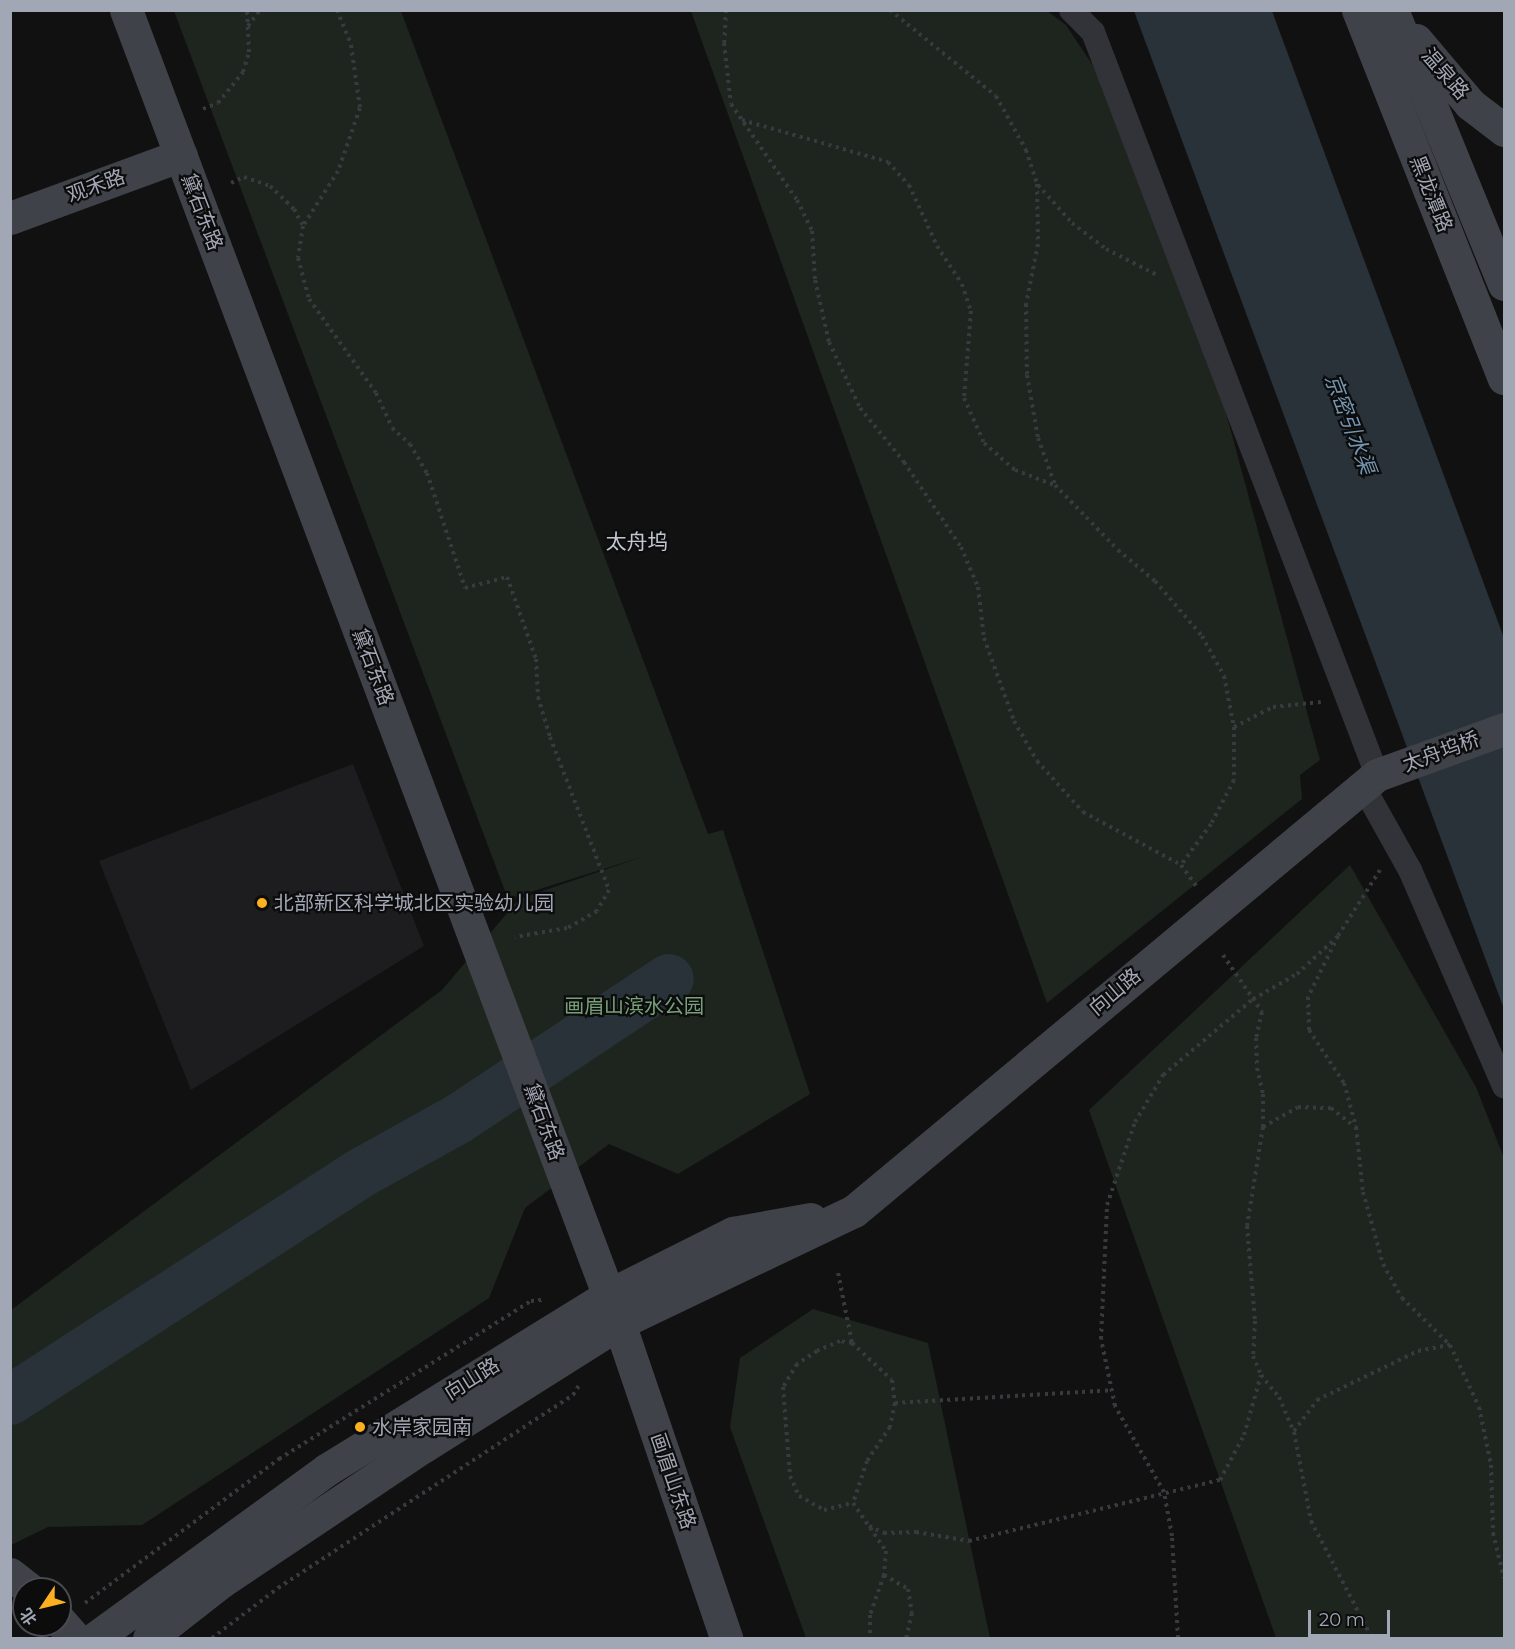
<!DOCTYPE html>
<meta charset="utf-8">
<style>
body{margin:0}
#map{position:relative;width:1515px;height:1649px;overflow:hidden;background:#111112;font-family:Montserrat,"Noto Sans SC",sans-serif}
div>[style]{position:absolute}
.built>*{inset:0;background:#1d1d1f}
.green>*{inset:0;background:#1d251e}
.water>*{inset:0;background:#293238}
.river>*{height:50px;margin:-25px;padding:0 25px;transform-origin:25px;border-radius:25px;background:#293238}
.path>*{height:4px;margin-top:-2px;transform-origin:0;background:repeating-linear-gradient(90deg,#383a3f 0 3px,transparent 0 7.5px)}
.street>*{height:24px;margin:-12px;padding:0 12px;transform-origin:12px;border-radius:12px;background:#323338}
.secondary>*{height:33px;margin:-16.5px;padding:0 16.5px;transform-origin:16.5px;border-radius:16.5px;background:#3f4248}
.dots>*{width:16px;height:16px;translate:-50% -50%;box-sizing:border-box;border:3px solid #0c0c0d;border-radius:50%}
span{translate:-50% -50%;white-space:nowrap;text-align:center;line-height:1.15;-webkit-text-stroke:4.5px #0c0c0d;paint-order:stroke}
.street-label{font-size:20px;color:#a1a7b4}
.poi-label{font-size:20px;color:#a1a7b4}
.left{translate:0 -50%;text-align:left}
.park-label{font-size:20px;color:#77a079}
.water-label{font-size:21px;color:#7596b2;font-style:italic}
.neighbourhood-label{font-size:21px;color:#c2c6d0}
.frame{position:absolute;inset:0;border:12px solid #a1a7b4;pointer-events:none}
.north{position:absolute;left:12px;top:1577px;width:60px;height:60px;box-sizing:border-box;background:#0c0c0d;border:2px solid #484a50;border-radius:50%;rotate:235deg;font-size:16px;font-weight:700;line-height:24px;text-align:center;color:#a1a7b4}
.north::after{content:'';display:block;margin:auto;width:21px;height:27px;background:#fcb01f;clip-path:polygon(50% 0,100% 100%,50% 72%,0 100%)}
.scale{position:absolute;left:1308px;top:1610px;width:82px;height:27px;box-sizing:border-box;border:3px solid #a1a7b4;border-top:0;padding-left:8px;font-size:18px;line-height:21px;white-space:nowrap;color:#a1a7b4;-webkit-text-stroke:4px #0c0c0d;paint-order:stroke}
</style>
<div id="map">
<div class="built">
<i style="clip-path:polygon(353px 764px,424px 946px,191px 1090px,99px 861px)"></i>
</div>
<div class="green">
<i style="clip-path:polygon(174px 11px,401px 11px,708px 834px,723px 830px,810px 1094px,678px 1174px,609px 1144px,525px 1208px,489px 1298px,142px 1525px,48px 1527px,11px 1545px,11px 1310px,442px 990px,519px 899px,645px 856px,508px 899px)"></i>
<i style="clip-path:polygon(691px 11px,1047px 11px,1066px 25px,1127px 117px,1180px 243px,1320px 760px,1300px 775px,1302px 799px,1047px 1003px)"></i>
<i style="clip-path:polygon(1350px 865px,1476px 1087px,1504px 1158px,1504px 1638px,1276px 1638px,1089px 1110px)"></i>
<i style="clip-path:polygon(813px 1309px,928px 1343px,990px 1638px,806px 1638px,730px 1427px,740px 1358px)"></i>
</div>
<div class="water">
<i style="clip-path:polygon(1134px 11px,1272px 11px,1504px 638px,1504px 1009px)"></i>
</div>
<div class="river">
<i style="left:10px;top:1400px;width:416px;rotate:-32.9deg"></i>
<i style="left:359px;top:1174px;width:113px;rotate:-29.1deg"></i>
<i style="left:458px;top:1119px;width:253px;rotate:-33.6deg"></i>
</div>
<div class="path">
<i style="left:337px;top:10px;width:38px;rotate:68deg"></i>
<i style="left:351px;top:45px;width:64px;rotate:81.9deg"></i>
<i style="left:360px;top:108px;width:67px;rotate:109.2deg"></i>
<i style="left:338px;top:171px;width:65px;rotate:122.5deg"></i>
<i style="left:303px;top:226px;width:32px;rotate:99deg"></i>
<i style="left:298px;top:258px;width:42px;rotate:75deg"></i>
<i style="left:309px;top:299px;width:115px;rotate:54.5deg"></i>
<i style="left:376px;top:393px;width:38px;rotate:65deg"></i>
<i style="left:392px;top:428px;width:24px;rotate:42deg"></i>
<i style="left:410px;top:444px;width:34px;rotate:60deg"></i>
<i style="left:427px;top:473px;width:121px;rotate:71.7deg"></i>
<i style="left:465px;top:588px;width:43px;rotate:-14.7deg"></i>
<i style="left:507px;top:577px;width:87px;rotate:70.5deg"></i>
<i style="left:536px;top:659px;width:38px;rotate:87deg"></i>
<i style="left:538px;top:697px;width:42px;rotate:73.3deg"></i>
<i style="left:550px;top:737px;width:164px;rotate:68.9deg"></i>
<i style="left:609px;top:890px;width:24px;rotate:120deg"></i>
<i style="left:597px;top:911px;width:34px;rotate:150deg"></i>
<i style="left:567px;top:928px;width:53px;rotate:170.2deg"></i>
<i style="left:726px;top:10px;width:33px;rotate:93deg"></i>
<i style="left:724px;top:43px;width:61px;rotate:83.5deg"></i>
<i style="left:731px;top:104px;width:116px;rotate:55.5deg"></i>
<i style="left:797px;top:200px;width:34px;rotate:64deg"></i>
<i style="left:812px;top:231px;width:49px;rotate:86.5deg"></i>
<i style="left:815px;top:280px;width:64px;rotate:77.3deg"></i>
<i style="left:829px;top:342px;width:73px;rotate:64.8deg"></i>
<i style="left:860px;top:408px;width:70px;rotate:50.8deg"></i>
<i style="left:904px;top:462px;width:102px;rotate:56.2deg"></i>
<i style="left:961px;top:547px;width:43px;rotate:67deg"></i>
<i style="left:978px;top:587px;width:51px;rotate:83.3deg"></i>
<i style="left:984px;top:638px;width:88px;rotate:70.1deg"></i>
<i style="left:1014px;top:721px;width:46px;rotate:60.1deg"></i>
<i style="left:1037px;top:761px;width:69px;rotate:48deg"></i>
<i style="left:1083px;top:812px;width:111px;rotate:28.4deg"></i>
<i style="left:1181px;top:865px;width:27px;rotate:54deg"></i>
<i style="left:890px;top:10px;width:136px;rotate:39.1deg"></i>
<i style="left:996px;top:96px;width:62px;rotate:60.9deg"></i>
<i style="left:1026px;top:150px;width:36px;rotate:72deg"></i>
<i style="left:1037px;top:184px;width:60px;rotate:89deg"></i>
<i style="left:1038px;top:244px;width:61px;rotate:101.3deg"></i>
<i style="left:1026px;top:304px;width:71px;rotate:89.2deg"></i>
<i style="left:1027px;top:375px;width:64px;rotate:80.1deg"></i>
<i style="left:1038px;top:438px;width:50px;rotate:70.1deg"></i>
<i style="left:1055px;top:485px;width:91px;rotate:45.9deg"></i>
<i style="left:1118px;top:550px;width:48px;rotate:40deg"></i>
<i style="left:1155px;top:581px;width:72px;rotate:49.5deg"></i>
<i style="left:1202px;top:636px;width:46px;rotate:61.2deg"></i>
<i style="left:1224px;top:676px;width:52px;rotate:78.9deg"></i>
<i style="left:1234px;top:727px;width:53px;rotate:90deg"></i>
<i style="left:1234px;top:780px;width:50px;rotate:117.6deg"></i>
<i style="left:1211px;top:824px;width:51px;rotate:126.2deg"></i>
<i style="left:248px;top:26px;width:20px;rotate:-53deg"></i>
<i style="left:203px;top:109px;width:16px;rotate:-22deg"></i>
<i style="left:218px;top:103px;width:40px;rotate:-51deg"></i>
<i style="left:243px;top:72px;width:21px;rotate:-73deg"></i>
<i style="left:249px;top:52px;width:42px;rotate:-92.7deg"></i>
<i style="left:742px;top:120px;width:152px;rotate:16deg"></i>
<i style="left:888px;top:162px;width:31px;rotate:48deg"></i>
<i style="left:909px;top:185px;width:67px;rotate:65.3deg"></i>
<i style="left:937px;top:246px;width:45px;rotate:56.7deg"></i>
<i style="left:962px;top:284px;width:28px;rotate:72deg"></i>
<i style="left:971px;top:311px;width:87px;rotate:94.6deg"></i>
<i style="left:964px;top:398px;width:49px;rotate:66deg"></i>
<i style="left:984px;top:443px;width:41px;rotate:41.1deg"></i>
<i style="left:1015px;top:470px;width:42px;rotate:21deg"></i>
<i style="left:231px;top:183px;width:14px;rotate:-25deg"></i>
<i style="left:244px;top:177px;width:28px;rotate:19deg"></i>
<i style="left:270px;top:186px;width:33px;rotate:44deg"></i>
<i style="left:294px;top:209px;width:19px;rotate:62deg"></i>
<i style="left:1038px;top:185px;width:51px;rotate:48.2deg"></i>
<i style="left:1072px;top:223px;width:43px;rotate:37.4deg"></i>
<i style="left:1106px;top:249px;width:59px;rotate:27deg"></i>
<i style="left:1234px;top:727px;width:44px;rotate:-27.1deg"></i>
<i style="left:1273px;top:707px;width:48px;rotate:-5.9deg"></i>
<i style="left:1380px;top:870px;width:78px;rotate:122.5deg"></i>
<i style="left:1338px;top:936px;width:68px;rotate:116.2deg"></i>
<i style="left:1308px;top:997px;width:33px;rotate:88deg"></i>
<i style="left:1309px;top:1030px;width:64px;rotate:56.6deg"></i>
<i style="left:1344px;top:1083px;width:46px;rotate:74.7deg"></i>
<i style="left:1356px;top:1127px;width:65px;rotate:83.9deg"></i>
<i style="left:1363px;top:1192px;width:75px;rotate:74.5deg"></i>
<i style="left:1383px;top:1264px;width:39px;rotate:61deg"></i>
<i style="left:1402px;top:1298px;width:67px;rotate:44.4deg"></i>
<i style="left:1450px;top:1345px;width:68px;rotate:64.9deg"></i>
<i style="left:1479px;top:1407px;width:59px;rotate:78.3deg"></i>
<i style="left:1491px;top:1465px;width:68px;rotate:88.3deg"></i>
<i style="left:1493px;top:1533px;width:46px;rotate:76.3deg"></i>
<i style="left:1223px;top:955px;width:69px;rotate:55.6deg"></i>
<i style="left:1262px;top:1012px;width:27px;rotate:103deg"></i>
<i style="left:1256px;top:1038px;width:30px;rotate:88deg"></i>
<i style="left:1257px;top:1068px;width:27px;rotate:77deg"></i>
<i style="left:1263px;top:1094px;width:33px;rotate:90deg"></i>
<i style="left:1263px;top:1127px;width:100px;rotate:99.2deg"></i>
<i style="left:1247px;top:1226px;width:95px;rotate:85.2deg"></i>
<i style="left:1255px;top:1321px;width:35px;rotate:93deg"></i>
<i style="left:1253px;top:1356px;width:21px;rotate:67deg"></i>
<i style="left:1261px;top:1375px;width:28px;rotate:51deg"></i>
<i style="left:1279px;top:1397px;width:38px;rotate:67deg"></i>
<i style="left:1294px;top:1432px;width:91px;rotate:79.2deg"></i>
<i style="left:1311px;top:1521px;width:132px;rotate:62.5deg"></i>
<i style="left:1263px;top:1127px;width:40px;rotate:-29.7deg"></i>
<i style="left:1298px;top:1107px;width:33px;rotate:2deg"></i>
<i style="left:1331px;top:1108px;width:31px;rotate:38deg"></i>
<i style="left:838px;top:1273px;width:71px;rotate:78.7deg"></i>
<i style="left:852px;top:1343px;width:54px;rotate:42.8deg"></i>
<i style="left:892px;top:1380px;width:23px;rotate:83deg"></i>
<i style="left:895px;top:1403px;width:25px;rotate:102deg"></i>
<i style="left:890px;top:1427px;width:41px;rotate:124.1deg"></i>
<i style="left:867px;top:1461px;width:44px;rotate:108.4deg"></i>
<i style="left:853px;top:1503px;width:58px;rotate:55.5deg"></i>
<i style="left:886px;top:1551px;width:24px;rotate:95deg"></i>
<i style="left:884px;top:1575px;width:42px;rotate:109.3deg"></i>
<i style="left:870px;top:1615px;width:23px;rotate:90deg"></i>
<i style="left:852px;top:1343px;width:12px;rotate:-171deg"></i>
<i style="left:840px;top:1341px;width:25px;rotate:157deg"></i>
<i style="left:817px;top:1351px;width:24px;rotate:147deg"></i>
<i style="left:797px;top:1364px;width:27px;rotate:121deg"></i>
<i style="left:783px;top:1387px;width:89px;rotate:85.5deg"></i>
<i style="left:790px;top:1476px;width:22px;rotate:66deg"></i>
<i style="left:799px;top:1496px;width:29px;rotate:29deg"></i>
<i style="left:824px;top:1510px;width:30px;rotate:-14deg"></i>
<i style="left:895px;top:1403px;width:217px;rotate:-3.4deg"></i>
<i style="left:1294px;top:1431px;width:39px;rotate:-53deg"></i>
<i style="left:1317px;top:1400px;width:112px;rotate:-25.9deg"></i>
<i style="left:1418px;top:1351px;width:33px;rotate:-11deg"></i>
<i style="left:869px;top:1526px;width:17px;rotate:25deg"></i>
<i style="left:884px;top:1533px;width:32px;rotate:-2deg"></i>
<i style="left:916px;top:1532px;width:54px;rotate:9.6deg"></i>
<i style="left:969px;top:1541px;width:258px;rotate:-13.7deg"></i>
<i style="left:1220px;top:1480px;width:51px;rotate:-61.9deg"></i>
<i style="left:1244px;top:1435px;width:62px;rotate:-74.2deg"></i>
<i style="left:884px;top:1575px;width:28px;rotate:30deg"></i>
<i style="left:908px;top:1589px;width:24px;rotate:81deg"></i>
<i style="left:912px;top:1613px;width:26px;rotate:103deg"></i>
<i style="left:85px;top:1603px;width:242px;rotate:-36.6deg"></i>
<i style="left:279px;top:1459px;width:297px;rotate:-32.1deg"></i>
<i style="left:531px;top:1301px;width:11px;rotate:-5deg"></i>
<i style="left:212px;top:1638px;width:83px;rotate:-37.1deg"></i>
<i style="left:278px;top:1588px;width:353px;rotate:-33.2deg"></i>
<i style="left:573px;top:1395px;width:13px;rotate:-58deg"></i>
<i style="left:1178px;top:1638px;width:102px;rotate:-93.4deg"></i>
<i style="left:1172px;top:1536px;width:45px;rotate:-100.3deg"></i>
<i style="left:1164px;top:1492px;width:99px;rotate:-119.7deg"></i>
<i style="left:1115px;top:1406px;width:68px;rotate:-101.8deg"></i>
<i style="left:1101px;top:1339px;width:134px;rotate:-87.4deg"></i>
<i style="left:1107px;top:1205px;width:88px;rotate:-71.4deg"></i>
<i style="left:1135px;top:1122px;width:55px;rotate:-59.2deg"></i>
<i style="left:1163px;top:1075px;width:118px;rotate:-40.2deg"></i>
<i style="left:1253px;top:999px;width:51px;rotate:-29.6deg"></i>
<i style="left:1297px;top:974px;width:56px;rotate:-42.8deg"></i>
</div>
<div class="street">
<i style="left:1071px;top:10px;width:31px;rotate:45deg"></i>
<i style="left:1093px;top:32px;width:795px;rotate:69.08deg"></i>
<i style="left:1363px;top:786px;width:96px;rotate:60.8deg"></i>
<i style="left:1410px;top:870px;width:236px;rotate:66.5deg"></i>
</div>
<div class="secondary">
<i style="left:126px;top:10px;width:1403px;rotate:69.42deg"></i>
<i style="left:619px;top:1323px;width:333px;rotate:71.2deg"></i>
<i style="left:1358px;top:10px;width:396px;rotate:68.4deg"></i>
<i style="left:1392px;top:10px;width:296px;rotate:67.8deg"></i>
<i style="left:1416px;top:40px;width:84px;rotate:49.8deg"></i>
<i style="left:1470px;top:104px;width:43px;rotate:37.4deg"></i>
<i style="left:10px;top:218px;width:182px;rotate:-20.2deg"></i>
<i style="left:10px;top:1574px;width:24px;rotate:38deg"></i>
<i style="left:60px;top:1621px;width:23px;rotate:49deg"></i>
<i style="left:95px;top:1638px;width:286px;rotate:-36deg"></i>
<i style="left:326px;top:1470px;width:333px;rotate:-31.7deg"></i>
<i style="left:609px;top:1295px;width:139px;rotate:-26.6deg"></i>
<i style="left:733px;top:1233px;width:79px;rotate:-10.2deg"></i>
<i style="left:149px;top:1638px;width:93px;rotate:-38deg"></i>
<i style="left:222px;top:1581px;width:243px;rotate:-33.8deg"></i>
<i style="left:424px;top:1446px;width:231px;rotate:-32.2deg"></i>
<i style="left:619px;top:1323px;width:260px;rotate:-25.5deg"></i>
<i style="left:854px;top:1211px;width:681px;rotate:-39.82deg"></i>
<i style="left:1377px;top:775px;width:135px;rotate:-19.9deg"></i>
</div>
<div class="dots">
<i style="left:262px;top:903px;background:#fcb01f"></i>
<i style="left:360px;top:1427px;background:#fcb01f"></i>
</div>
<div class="street-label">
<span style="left:1445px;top:74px;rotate:49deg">温泉路</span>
<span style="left:96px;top:186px;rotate:-20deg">观禾路</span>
<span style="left:1431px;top:194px;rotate:68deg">黑龙潭路</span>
<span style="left:202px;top:212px;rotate:69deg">黛石东路</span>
<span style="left:373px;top:667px;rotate:69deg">黛石东路</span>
<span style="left:1441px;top:752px;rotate:-20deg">太舟坞桥</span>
<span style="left:1115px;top:992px;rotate:-40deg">向山路</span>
<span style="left:544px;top:1122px;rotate:70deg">黛石东路</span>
<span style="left:472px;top:1379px;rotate:-32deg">向山路</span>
<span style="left:673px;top:1481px;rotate:71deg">画眉山东路</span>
</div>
<div class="poi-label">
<span class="left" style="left:274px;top:903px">北部新区科学城北区实验幼儿园</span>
<span class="left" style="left:372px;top:1427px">水岸家园南</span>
</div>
<div class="park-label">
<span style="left:634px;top:1006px">画眉山滨水公园</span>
</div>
<div class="water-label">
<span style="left:1350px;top:424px;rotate:69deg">京密引水渠</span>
</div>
<div class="neighbourhood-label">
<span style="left:637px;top:542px">太舟坞</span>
</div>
<div class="frame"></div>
<div class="north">北</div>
<div class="scale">20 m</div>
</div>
